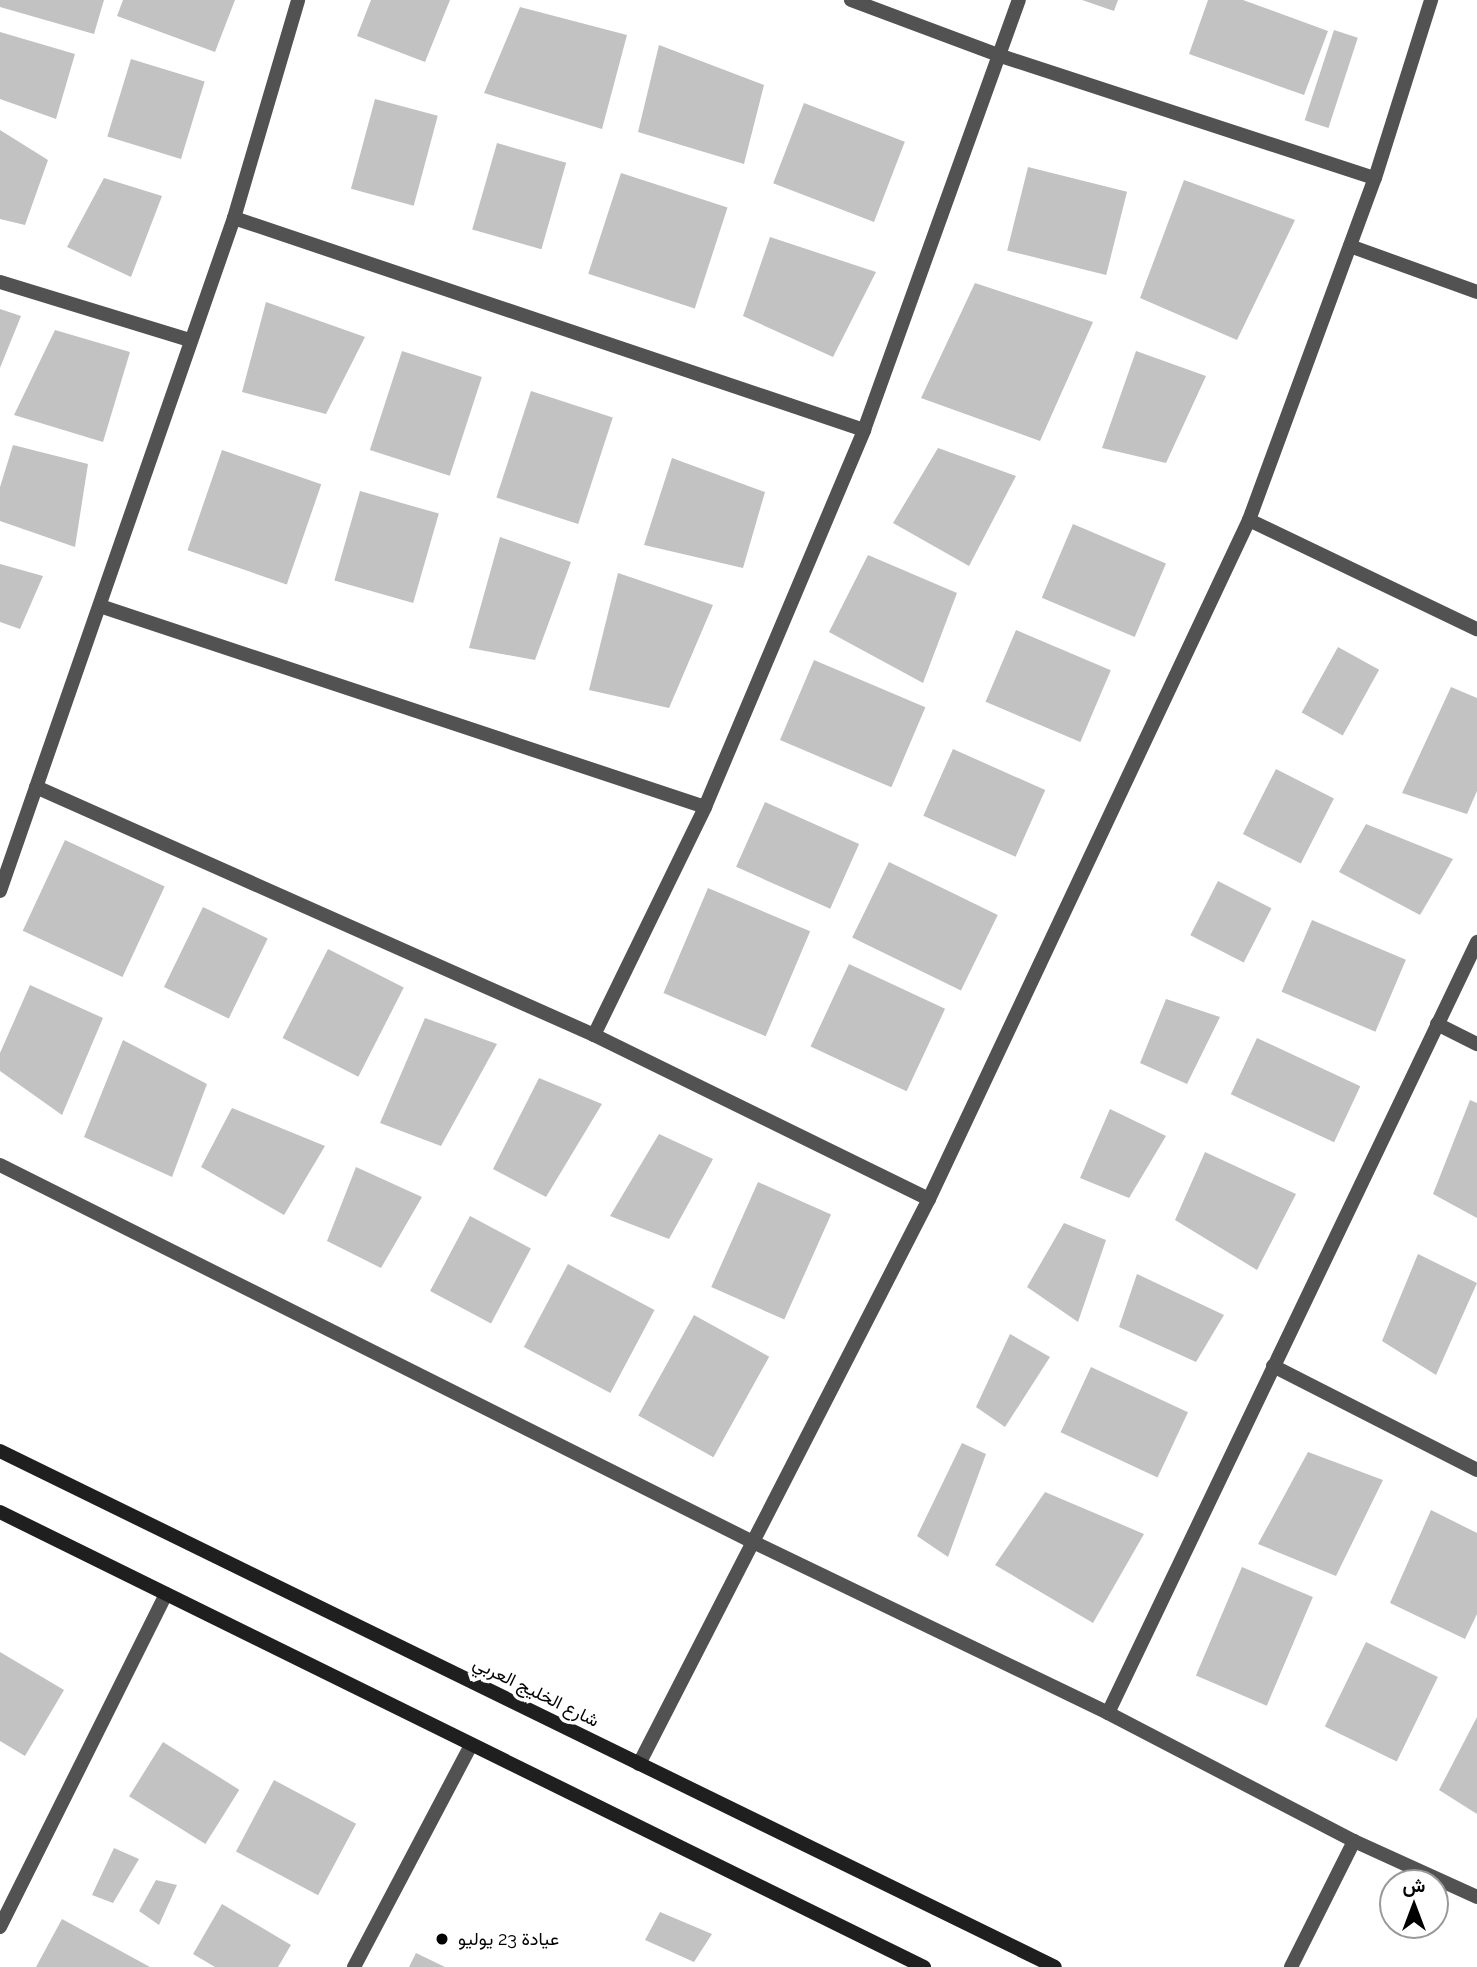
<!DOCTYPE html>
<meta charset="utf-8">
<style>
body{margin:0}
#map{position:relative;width:1477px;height:1967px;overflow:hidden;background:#fff;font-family:Raleway,Vazirmatn,sans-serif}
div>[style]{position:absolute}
.building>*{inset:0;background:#c2c2c2;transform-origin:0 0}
.street>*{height:14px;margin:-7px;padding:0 7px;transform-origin:7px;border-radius:7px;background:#525252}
.secondary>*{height:14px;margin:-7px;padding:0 7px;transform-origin:7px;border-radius:7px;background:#1f1f1f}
.dots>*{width:19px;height:19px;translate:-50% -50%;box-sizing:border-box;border:4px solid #fff;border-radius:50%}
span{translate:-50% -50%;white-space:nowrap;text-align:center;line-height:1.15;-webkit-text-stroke:7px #fff;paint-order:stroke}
.street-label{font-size:18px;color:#000}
.poi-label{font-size:18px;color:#000}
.left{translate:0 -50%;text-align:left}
.north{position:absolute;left:1379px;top:1869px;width:70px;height:70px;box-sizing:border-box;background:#fff;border:2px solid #999;border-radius:50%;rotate:0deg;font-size:19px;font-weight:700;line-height:28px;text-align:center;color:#000}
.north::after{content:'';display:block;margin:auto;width:24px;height:32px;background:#000;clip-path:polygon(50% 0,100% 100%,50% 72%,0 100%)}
</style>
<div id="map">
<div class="building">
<i style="clip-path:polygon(0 0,104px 0,94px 34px,0 7px)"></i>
<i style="clip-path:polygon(123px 0,235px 0,215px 52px,117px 16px)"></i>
<i style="clip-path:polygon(371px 0,450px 0,425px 62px,357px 36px)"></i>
<i style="clip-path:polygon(1082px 0,1118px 0,1114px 11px)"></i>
<i style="clip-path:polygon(1208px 0,1243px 0,1328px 31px,1304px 95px,1189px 54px)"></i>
<i style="clip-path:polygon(520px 7px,627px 35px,602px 129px,484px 93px)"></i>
<i style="left:1334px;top:30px;width:25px;height:95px;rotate:18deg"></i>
<i style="clip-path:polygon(0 32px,75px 54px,56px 119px,0 99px)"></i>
<i style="clip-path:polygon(659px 45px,764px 85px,744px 164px,638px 132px)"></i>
<i style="left:131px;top:59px;width:77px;height:81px;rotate:17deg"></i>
<i style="left:375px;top:99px;width:65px;height:93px;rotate:15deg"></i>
<i style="left:804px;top:103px;width:108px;height:86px;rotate:21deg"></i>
<i style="clip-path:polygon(0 130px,48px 160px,25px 225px,0 219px)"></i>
<i style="left:497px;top:143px;width:72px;height:90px;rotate:16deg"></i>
<i style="left:1028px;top:167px;width:102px;height:86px;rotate:14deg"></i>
<i style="left:621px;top:173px;width:112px;height:106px;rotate:18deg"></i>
<i style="clip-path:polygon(104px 178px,162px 196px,131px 277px,67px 247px)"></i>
<i style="clip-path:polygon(1184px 180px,1295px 220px,1237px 340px,1140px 298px)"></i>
<i style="clip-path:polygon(770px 237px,876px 272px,833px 357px,743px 316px)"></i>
<i style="clip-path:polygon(975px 283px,1093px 322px,1040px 441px,921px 398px)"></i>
<i style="clip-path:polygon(266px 302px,365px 337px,326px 414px,242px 392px)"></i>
<i style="clip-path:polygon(0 309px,21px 316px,0 368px)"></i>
<i style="clip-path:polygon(55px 330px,130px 352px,103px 442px,14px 415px)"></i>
<i style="left:402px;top:351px;width:84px;height:104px;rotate:18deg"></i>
<i style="clip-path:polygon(1136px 351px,1206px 376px,1166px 463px,1102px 448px)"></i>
<i style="left:531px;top:391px;width:86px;height:112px;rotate:18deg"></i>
<i style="clip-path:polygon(13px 445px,88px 464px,75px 547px,0 521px,0 487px)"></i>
<i style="clip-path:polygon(938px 448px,1016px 476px,969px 566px,893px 523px)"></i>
<i style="left:222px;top:450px;width:105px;height:106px;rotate:19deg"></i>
<i style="clip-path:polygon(672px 458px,765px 492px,743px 568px,644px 545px)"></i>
<i style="left:360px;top:491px;width:82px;height:93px;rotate:16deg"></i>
<i style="left:1073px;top:524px;width:101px;height:80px;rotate:23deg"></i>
<i style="clip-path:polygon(500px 537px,571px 562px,535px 660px,469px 648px)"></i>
<i style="clip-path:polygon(868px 555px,957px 593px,923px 683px,829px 632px)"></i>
<i style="clip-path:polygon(0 564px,43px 576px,20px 629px,0 622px)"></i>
<i style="clip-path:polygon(618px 573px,713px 605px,669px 708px,589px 690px)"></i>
<i style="left:1016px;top:630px;width:103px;height:78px;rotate:23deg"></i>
<i style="left:1338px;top:647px;width:47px;height:75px;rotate:29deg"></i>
<i style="left:814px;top:660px;width:121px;height:87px;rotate:23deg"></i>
<i style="clip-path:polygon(1451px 687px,1477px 698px,1477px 791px,1467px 814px,1402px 793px)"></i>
<i style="left:953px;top:749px;width:101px;height:73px;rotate:24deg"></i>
<i style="left:1276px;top:769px;width:65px;height:73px;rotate:27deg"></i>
<i style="left:765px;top:802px;width:103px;height:71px;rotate:24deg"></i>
<i style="clip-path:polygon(1366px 824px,1453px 859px,1420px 915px,1339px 872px)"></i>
<i style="left:65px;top:840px;width:110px;height:100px;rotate:25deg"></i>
<i style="left:889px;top:862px;width:121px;height:84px;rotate:26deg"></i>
<i style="left:1218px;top:881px;width:60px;height:61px;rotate:27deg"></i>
<i style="left:708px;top:888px;width:111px;height:114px;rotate:23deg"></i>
<i style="left:203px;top:907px;width:72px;height:89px;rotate:26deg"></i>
<i style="left:1312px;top:920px;width:102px;height:78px;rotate:23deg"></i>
<i style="left:328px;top:949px;width:85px;height:100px;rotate:27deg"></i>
<i style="left:849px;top:964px;width:106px;height:91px;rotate:25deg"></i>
<i style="clip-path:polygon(30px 985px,103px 1018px,62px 1115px,0 1071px,0 1053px)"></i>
<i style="clip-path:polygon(1166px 999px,1220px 1017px,1187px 1084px,1140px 1063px)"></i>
<i style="clip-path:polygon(425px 1018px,497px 1044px,441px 1146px,380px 1123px)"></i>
<i style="left:1257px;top:1038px;width:114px;height:62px;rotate:25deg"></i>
<i style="clip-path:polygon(123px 1040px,207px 1084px,172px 1177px,84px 1137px)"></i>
<i style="clip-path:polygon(539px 1078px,602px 1104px,546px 1197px,493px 1169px)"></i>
<i style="clip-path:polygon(1470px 1100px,1477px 1103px,1477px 1218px,1433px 1194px)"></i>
<i style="clip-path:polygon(232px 1108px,325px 1146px,284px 1215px,201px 1167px)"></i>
<i style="clip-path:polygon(1110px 1109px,1166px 1136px,1129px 1198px,1080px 1178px)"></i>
<i style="clip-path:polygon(659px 1134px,713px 1159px,669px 1239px,610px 1216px)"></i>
<i style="clip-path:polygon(1205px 1152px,1296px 1194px,1257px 1270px,1175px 1220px)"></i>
<i style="clip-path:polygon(356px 1167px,422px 1197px,381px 1268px,327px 1241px)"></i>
<i style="left:758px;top:1182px;width:80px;height:115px;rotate:24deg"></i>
<i style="left:470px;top:1216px;width:69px;height:85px;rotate:28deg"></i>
<i style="clip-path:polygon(1064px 1223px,1106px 1240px,1078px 1322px,1027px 1287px)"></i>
<i style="clip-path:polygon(1418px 1254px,1477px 1283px,1436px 1375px,1382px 1341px)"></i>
<i style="left:568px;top:1264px;width:98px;height:94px;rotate:28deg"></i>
<i style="clip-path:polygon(1137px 1274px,1224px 1315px,1196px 1362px,1119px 1327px)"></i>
<i style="left:694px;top:1315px;width:86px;height:115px;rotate:29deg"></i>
<i style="clip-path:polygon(1010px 1334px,1050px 1357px,1005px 1427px,976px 1407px)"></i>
<i style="left:1091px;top:1367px;width:107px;height:72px;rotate:25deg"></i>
<i style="clip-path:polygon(962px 1443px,986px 1454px,948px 1557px,917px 1536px)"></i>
<i style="clip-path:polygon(1308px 1452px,1383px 1480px,1336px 1576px,1258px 1544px)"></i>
<i style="clip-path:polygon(1045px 1492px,1144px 1534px,1093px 1623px,995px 1565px)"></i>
<i style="clip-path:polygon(1431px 1510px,1477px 1533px,1477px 1614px,1465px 1639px,1390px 1603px)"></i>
<i style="left:1242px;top:1567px;width:77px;height:118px;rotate:23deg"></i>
<i style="left:1366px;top:1642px;width:80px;height:94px;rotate:26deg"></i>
<i style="clip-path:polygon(0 1652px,64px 1690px,25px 1756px,0 1741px)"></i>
<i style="clip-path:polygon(1477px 1717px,1477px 1814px,1439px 1790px)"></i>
<i style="left:163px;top:1742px;width:90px;height:64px;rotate:32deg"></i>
<i style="left:274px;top:1780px;width:93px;height:81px;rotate:28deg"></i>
<i style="clip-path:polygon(114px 1848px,139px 1859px,113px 1903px,92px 1895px)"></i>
<i style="clip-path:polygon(156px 1880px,177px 1885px,159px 1925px,139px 1911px)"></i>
<i style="clip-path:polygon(222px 1904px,291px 1945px,278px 1967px,215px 1967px,193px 1954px)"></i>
<i style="clip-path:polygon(660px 1912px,712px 1934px,694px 1962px,645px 1940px)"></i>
<i style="clip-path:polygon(62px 1919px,150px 1967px,36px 1967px)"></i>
<i style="clip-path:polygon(416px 1953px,445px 1967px,409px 1967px)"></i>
</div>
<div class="street">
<i style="left:851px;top:0;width:160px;rotate:20.5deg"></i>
<i style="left:1001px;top:56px;width:393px;rotate:18.1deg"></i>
<i style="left:234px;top:218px;width:665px;rotate:18.6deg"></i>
<i style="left:1350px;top:246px;width:135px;rotate:19.9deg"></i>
<i style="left:0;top:282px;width:199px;rotate:17deg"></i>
<i style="left:1249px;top:520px;width:253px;rotate:25.6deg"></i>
<i style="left:103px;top:607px;width:634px;rotate:18.38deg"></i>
<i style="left:36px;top:787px;width:611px;rotate:23.96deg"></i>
<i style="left:594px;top:1035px;width:373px;rotate:26.1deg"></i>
<i style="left:0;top:891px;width:713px;rotate:-70.83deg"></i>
<i style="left:234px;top:218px;width:227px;rotate:-73.6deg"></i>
<i style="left:1437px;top:1024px;width:45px;rotate:26.6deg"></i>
<i style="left:594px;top:1035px;width:254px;rotate:-64deg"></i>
<i style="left:705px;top:807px;width:409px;rotate:-67.1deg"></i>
<i style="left:864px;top:430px;width:457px;rotate:-70.2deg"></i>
<i style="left:0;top:1165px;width:842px;rotate:26.6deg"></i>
<i style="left:753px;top:1542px;width:394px;rotate:25.7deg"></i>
<i style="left:1108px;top:1713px;width:277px;rotate:27.5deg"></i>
<i style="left:1354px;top:1841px;width:135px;rotate:24.5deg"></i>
<i style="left:1273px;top:1366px;width:229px;rotate:27deg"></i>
<i style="left:1108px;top:1713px;width:855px;rotate:-64.42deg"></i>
<i style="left:639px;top:1764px;width:635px;rotate:-62.83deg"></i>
<i style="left:929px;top:1199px;width:751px;rotate:-64.77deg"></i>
<i style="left:1249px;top:520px;width:364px;rotate:-69.8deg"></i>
<i style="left:1375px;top:178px;width:187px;rotate:-72.5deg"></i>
<i style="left:0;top:1927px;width:372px;rotate:-63.5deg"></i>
<i style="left:354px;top:1967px;width:251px;rotate:-62.2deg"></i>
<i style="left:1291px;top:1967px;width:141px;rotate:-63.4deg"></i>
</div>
<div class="secondary">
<i style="left:0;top:1451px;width:1174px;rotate:26.06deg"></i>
<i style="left:0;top:1512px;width:1030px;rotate:26.22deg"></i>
</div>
<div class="dots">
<i style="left:442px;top:1939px;background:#000"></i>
</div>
<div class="street-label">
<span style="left:536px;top:1692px;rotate:26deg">شارع الخليج العربي</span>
</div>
<div class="poi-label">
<span class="left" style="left:458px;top:1939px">عيادة 23 يوليو</span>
</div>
<div class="north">ش</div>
</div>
